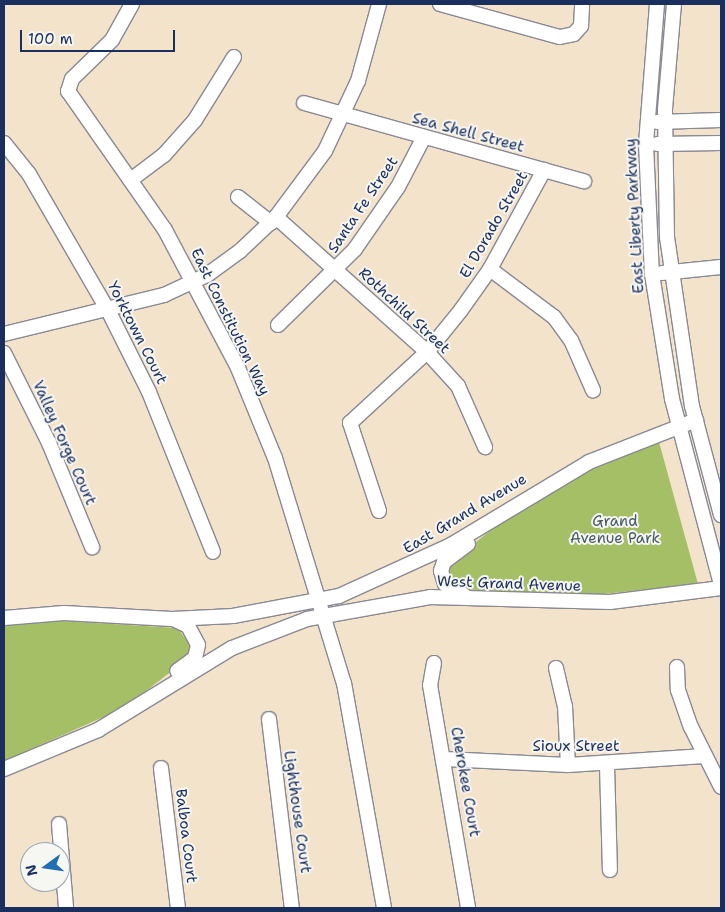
<!DOCTYPE html>
<style>
body{margin:0}
#map{position:relative;width:725px;height:912px;overflow:hidden;background:#f4e3cb;font-family:"Shantell Sans",sans-serif}
div>[style]{position:absolute}
.green>*{inset:0;background:#a5bf66}
.roads{filter:drop-shadow(1px 0 #888994) drop-shadow(-1px 0 #888994) drop-shadow(0 1px #888994) drop-shadow(0 -1px #888994)}
.minor>*{height:14px;margin:-7px;padding:0 7px;transform-origin:7px;border-radius:7px;background:#fff}
span{translate:-50% -50%;white-space:nowrap;text-align:center;line-height:1.15;-webkit-text-stroke:4px #f6f6f2;paint-order:stroke}
.street-label{font-size:15px;color:#1b2f5e}
.park-label{font-size:15px;color:#445a60}
.frame{position:absolute;inset:0;border:5px solid #1b2f5e;pointer-events:none}
.north{position:absolute;left:20px;top:842px;width:50px;height:50px;box-sizing:border-box;background:#f6f6f2;border:1px solid #9ea6b7;border-radius:50%;rotate:256deg;font-size:14px;font-weight:700;line-height:20px;text-align:center;color:#1b2f5e}
.north::after{content:'';display:block;margin:auto;width:18px;height:22px;background:#1f6fb2;clip-path:polygon(50% 0,100% 100%,50% 72%,0 100%)}
.scale{position:absolute;left:20px;top:30px;width:155px;height:22px;box-sizing:border-box;border:2px solid #1b2f5e;border-top:0;padding-left:6px;font-size:15px;line-height:18px;white-space:nowrap;color:#1b2f5e;-webkit-text-stroke:4px #f6f6f2;paint-order:stroke}
</style>
<div id="map">
<div class="green">
<i style="clip-path:polygon(659px 442px,698px 584px,584px 596px,461px 589px,451px 582px,449px 564px,508px 516px,586px 472px)"></i>
<i style="clip-path:polygon(64px 621px,178px 628px,192px 648px,186px 660px,124px 708px,4px 761px,4px 626px)"></i>
</div>
<div class="roads">
<div class="minor">
<i style="left:132px;top:4px;width:41px;rotate:119.1deg"></i>
<i style="left:112px;top:40px;width:56px;rotate:135.7deg"></i>
<i style="left:72px;top:79px;width:13px;rotate:108deg"></i>
<i style="left:68px;top:91px;width:169px;rotate:55.1deg"></i>
<i style="left:165px;top:230px;width:156px;rotate:62.1deg"></i>
<i style="left:238px;top:368px;width:97px;rotate:67.7deg"></i>
<i style="left:275px;top:458px;width:235px;rotate:73deg"></i>
<i style="left:344px;top:683px;width:229px;rotate:79.9deg"></i>
<i style="left:440px;top:4px;width:124px;rotate:15.4deg"></i>
<i style="left:560px;top:37px;width:14px;rotate:-12deg"></i>
<i style="left:574px;top:34px;width:11px;rotate:-49deg"></i>
<i style="left:581px;top:26px;width:22px;rotate:-87deg"></i>
<i style="left:657px;top:4px;width:140px;rotate:94.5deg"></i>
<i style="left:646px;top:144px;width:130px;rotate:87.4deg"></i>
<i style="left:652px;top:274px;width:127px;rotate:80.9deg"></i>
<i style="left:672px;top:399px;width:192px;rotate:75.2deg"></i>
<i style="left:674px;top:4px;width:106px;rotate:94.9deg"></i>
<i style="left:665px;top:110px;width:127px;rotate:89.1deg"></i>
<i style="left:667px;top:237px;width:171px;rotate:81.6deg"></i>
<i style="left:692px;top:406px;width:113px;rotate:75.1deg"></i>
<i style="left:304px;top:103px;width:291px;rotate:15.6deg"></i>
<i style="left:657px;top:122px;width:64px;rotate:-1.8deg"></i>
<i style="left:4px;top:143px;width:40px;rotate:51deg"></i>
<i style="left:29px;top:174px;width:160px;rotate:59.9deg"></i>
<i style="left:109px;top:312px;width:89px;rotate:63.4deg"></i>
<i style="left:149px;top:392px;width:172px;rotate:68.2deg"></i>
<i style="left:657px;top:144px;width:64px;rotate:-0.9deg"></i>
<i style="left:132px;top:179px;width:40px;rotate:-37deg"></i>
<i style="left:164px;top:155px;width:47px;rotate:-48.5deg"></i>
<i style="left:195px;top:120px;width:74px;rotate:-58.2deg"></i>
<i style="left:238px;top:197px;width:42px;rotate:38.2deg"></i>
<i style="left:276px;top:217px;width:203px;rotate:41.8deg"></i>
<i style="left:427px;top:352px;width:46px;rotate:47.6deg"></i>
<i style="left:458px;top:386px;width:67px;rotate:66.1deg"></i>
<i style="left:490px;top:269px;width:80px;rotate:36.9deg"></i>
<i style="left:554px;top:317px;width:29px;rotate:54deg"></i>
<i style="left:571px;top:340px;width:55px;rotate:66.3deg"></i>
<i style="left:662px;top:273px;width:59px;rotate:-5.8deg"></i>
<i style="left:278px;top:325px;width:108px;rotate:-44.6deg"></i>
<i style="left:355px;top:249px;width:75px;rotate:-55.3deg"></i>
<i style="left:398px;top:187px;width:54px;rotate:-62.5deg"></i>
<i style="left:4px;top:334px;width:165px;rotate:-13.7deg"></i>
<i style="left:164px;top:295px;width:47px;rotate:-24.9deg"></i>
<i style="left:207px;top:275px;width:41px;rotate:-36deg"></i>
<i style="left:240px;top:251px;width:50px;rotate:-43.4deg"></i>
<i style="left:276px;top:217px;width:82px;rotate:-53.4deg"></i>
<i style="left:325px;top:151px;width:77px;rotate:-64.8deg"></i>
<i style="left:358px;top:81px;width:80px;rotate:-74.7deg"></i>
<i style="left:4px;top:353px;width:101px;rotate:63.4deg"></i>
<i style="left:49px;top:443px;width:113px;rotate:67.5deg"></i>
<i style="left:379px;top:511px;width:93px;rotate:-108.2deg"></i>
<i style="left:350px;top:423px;width:105px;rotate:-42.7deg"></i>
<i style="left:427px;top:352px;width:54px;rotate:-51deg"></i>
<i style="left:461px;top:310px;width:50px;rotate:-54.7deg"></i>
<i style="left:490px;top:269px;width:113px;rotate:-61.4deg"></i>
<i style="left:464px;top:595px;width:22px;rotate:-150deg"></i>
<i style="left:445px;top:584px;width:14px;rotate:-107deg"></i>
<i style="left:441px;top:571px;width:9px;rotate:-72deg"></i>
<i style="left:444px;top:562px;width:30px;rotate:-37deg"></i>
<i style="left:4px;top:618px;width:60px;rotate:-4.8deg"></i>
<i style="left:64px;top:613px;width:108px;rotate:3.2deg"></i>
<i style="left:172px;top:619px;width:61px;rotate:-2.8deg"></i>
<i style="left:233px;top:616px;width:108px;rotate:-10.7deg"></i>
<i style="left:339px;top:596px;width:123px;rotate:-24.5deg"></i>
<i style="left:451px;top:545px;width:161px;rotate:-31deg"></i>
<i style="left:589px;top:462px;width:115px;rotate:-21.4deg"></i>
<i style="left:173px;top:619px;width:17px;rotate:25deg"></i>
<i style="left:188px;top:626px;width:21px;rotate:62deg"></i>
<i style="left:198px;top:645px;width:13px;rotate:103deg"></i>
<i style="left:195px;top:658px;width:22px;rotate:144deg"></i>
<i style="left:434px;top:663px;width:22px;rotate:100deg"></i>
<i style="left:430px;top:685px;width:226px;rotate:80.3deg"></i>
<i style="left:677px;top:667px;width:23px;rotate:88deg"></i>
<i style="left:678px;top:690px;width:39px;rotate:71deg"></i>
<i style="left:691px;top:727px;width:67px;rotate:63.4deg"></i>
<i style="left:556px;top:668px;width:39px;rotate:77deg"></i>
<i style="left:565px;top:706px;width:59px;rotate:87.1deg"></i>
<i style="left:269px;top:719px;width:190px;rotate:83.1deg"></i>
<i style="left:445px;top:759px;width:123px;rotate:2.8deg"></i>
<i style="left:568px;top:765px;width:137px;rotate:-3.8deg"></i>
<i style="left:607px;top:765px;width:105px;rotate:88.4deg"></i>
<i style="left:161px;top:768px;width:141px;rotate:83.1deg"></i>
<i style="left:4px;top:769px;width:102px;rotate:-22.5deg"></i>
<i style="left:98px;top:730px;width:157px;rotate:-31.5deg"></i>
<i style="left:232px;top:648px;width:80px;rotate:-21.1deg"></i>
<i style="left:307px;top:619px;width:125px;rotate:-10.1deg"></i>
<i style="left:430px;top:597px;width:180px;rotate:1.6deg"></i>
<i style="left:610px;top:602px;width:112px;rotate:-7.2deg"></i>
<i style="left:59px;top:824px;width:84px;rotate:85.2deg"></i>
</div>
</div>
<div class="street-label">
<span style="left:468px;top:133px;rotate:15deg">Sea Shell Street</span>
<span style="left:363px;top:205px;rotate:-56deg">Santa Fe Street</span>
<span style="left:635px;top:216px;rotate:-93deg">East Liberty Parkway</span>
<span style="left:494px;top:225px;rotate:-60deg">El Dorado Street</span>
<span style="left:404px;top:311px;rotate:43deg">Rothchild Street</span>
<span style="left:230px;top:322px;rotate:64deg">East Constitution Way</span>
<span style="left:137px;top:333px;rotate:63deg">Yorktown Court</span>
<span style="left:64px;top:443px;rotate:66deg">Valley Forge Court</span>
<span style="left:465px;top:514px;rotate:-31deg">East Grand Avenue</span>
<span style="left:509px;top:584px;rotate:2deg">West Grand Avenue</span>
<span style="left:576px;top:747px">Sioux Street</span>
<span style="left:465px;top:782px;rotate:80deg">Cherokee Court</span>
<span style="left:297px;top:812px;rotate:82deg">Lighthouse Court</span>
<span style="left:186px;top:836px;rotate:83deg">Balboa Court</span>
</div>
<div class="park-label">
<span style="left:615px;top:530px">Grand<br>Avenue Park</span>
</div>
<div class="frame"></div>
<div class="north">N</div>
<div class="scale">100 m</div>
</div>
